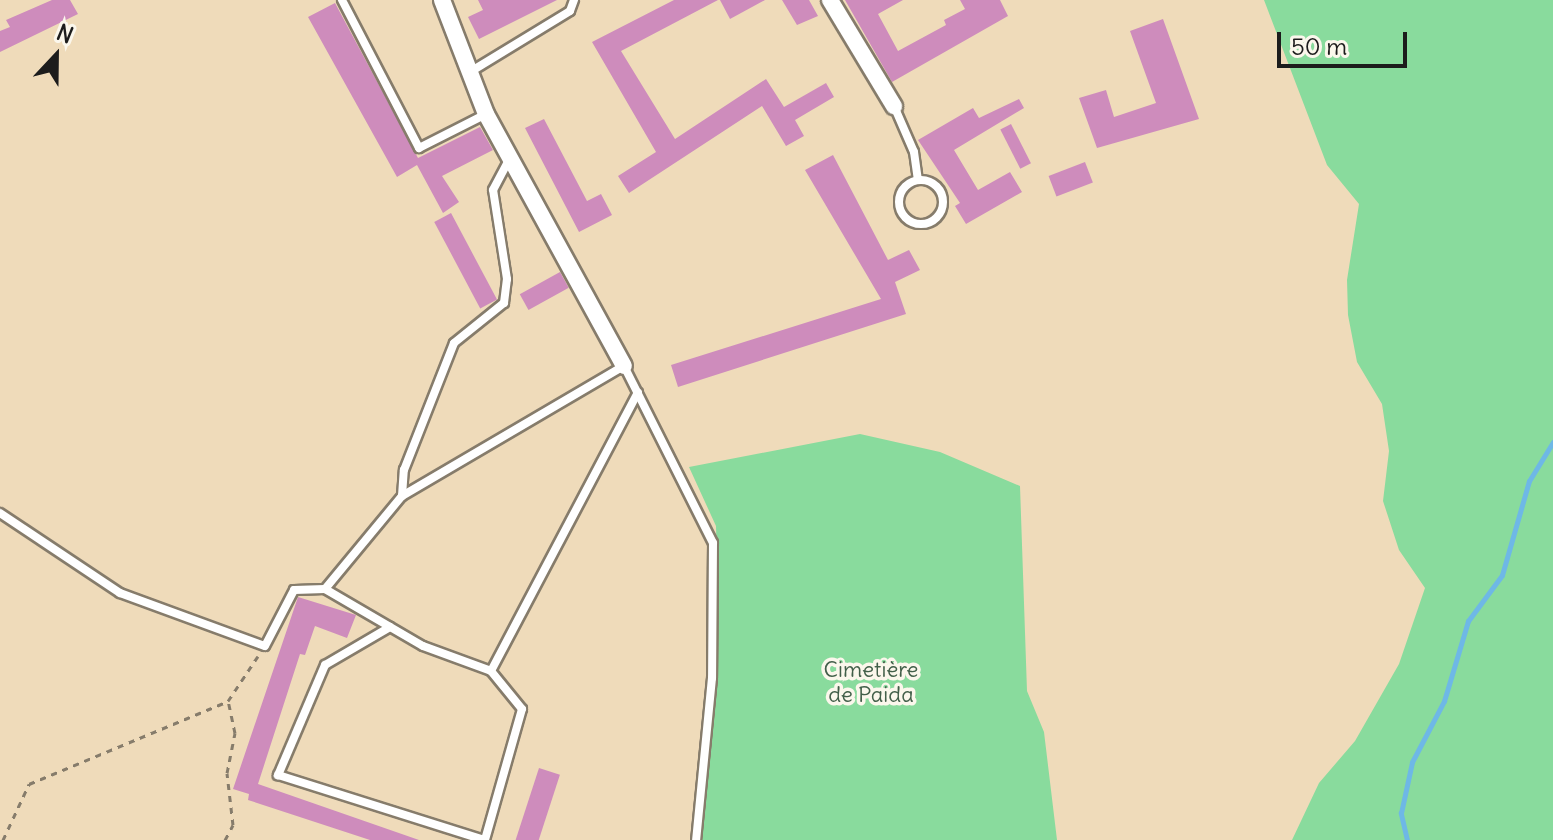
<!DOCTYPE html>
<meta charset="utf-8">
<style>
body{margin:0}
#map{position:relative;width:1553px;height:840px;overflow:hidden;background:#efdbba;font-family:Delius,sans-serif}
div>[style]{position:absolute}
.green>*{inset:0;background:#89db9d}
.stream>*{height:5px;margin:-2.5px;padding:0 2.5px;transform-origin:2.5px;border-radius:2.5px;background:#6eb8e6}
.building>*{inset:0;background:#ce8cbc;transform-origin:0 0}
.path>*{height:3px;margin-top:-1.5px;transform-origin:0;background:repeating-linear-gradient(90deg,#867c6b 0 6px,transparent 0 12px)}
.roads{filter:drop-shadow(2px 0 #867c6b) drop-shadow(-2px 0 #867c6b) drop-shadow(0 2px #867c6b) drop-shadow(0 -2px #867c6b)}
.lane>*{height:8px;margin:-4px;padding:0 4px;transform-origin:4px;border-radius:4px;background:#fff}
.lane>.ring{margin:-4px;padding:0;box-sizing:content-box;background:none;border:8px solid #fff;border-radius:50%}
.street>*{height:16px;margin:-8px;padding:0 8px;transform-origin:8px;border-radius:8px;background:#fff}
span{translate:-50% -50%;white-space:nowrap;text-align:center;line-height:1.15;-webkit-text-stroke:7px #fbf7ec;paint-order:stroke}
.park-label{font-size:22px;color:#425f49}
.north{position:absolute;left:16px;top:16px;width:80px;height:80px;-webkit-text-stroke:6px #fbf7ec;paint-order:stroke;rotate:22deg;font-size:22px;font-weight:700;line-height:32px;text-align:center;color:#1c1c1c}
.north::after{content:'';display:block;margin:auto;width:28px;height:36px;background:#1c1c1c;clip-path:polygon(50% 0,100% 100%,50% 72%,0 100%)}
.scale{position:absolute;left:1277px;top:32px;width:130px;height:36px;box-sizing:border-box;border:4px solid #1c1c1c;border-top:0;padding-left:10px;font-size:24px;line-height:28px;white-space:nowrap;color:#1c1c1c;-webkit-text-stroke:6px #fbf7ec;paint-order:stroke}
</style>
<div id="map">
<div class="green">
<i style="clip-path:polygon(1264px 0,1553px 0,1553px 840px,1292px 840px,1319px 783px,1355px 741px,1399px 664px,1425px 588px,1399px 550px,1383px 501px,1389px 451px,1382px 404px,1357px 362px,1348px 315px,1347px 280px,1359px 204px,1327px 165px)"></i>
<i style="clip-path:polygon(860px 434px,940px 452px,1020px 486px,1027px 691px,1044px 732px,1057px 840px,701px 840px,718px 612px,716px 526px,689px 467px)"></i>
</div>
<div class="stream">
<i style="left:1407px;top:840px;width:28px;rotate:-103deg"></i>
<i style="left:1401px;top:813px;width:52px;rotate:-77.8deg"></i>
<i style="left:1412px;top:762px;width:69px;rotate:-62.3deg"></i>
<i style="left:1444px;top:701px;width:84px;rotate:-73.3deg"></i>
<i style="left:1468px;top:621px;width:57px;rotate:-53.5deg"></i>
<i style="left:1502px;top:575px;width:98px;rotate:-74deg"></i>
<i style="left:1529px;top:481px;width:46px;rotate:-58.4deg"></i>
</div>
<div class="building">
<i style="clip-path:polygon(52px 0,70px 0,78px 14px,0 52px,0 31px,10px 27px,6px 20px)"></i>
<i style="clip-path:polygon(478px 0,557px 0,479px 39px,468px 17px,483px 10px)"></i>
<i style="clip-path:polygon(674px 0,718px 0,621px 51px,675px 139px,766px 79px,784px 107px,826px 83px,834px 97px,795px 120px,804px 136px,786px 146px,762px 106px,629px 193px,618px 176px,656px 152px,592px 42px)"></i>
<i style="clip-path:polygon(720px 0,765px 0,730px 19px)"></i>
<i style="clip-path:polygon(782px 0,809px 0,818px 16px,797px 25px)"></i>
<i style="clip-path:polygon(845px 0,903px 0,878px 14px,898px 51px,946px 25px,944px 20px,965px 9px,960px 0,1000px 0,1008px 16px,892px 82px)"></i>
<i style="clip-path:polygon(335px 3px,418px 158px,480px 127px,493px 150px,442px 176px,459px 202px,443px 213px,417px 165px,397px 177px,308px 17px)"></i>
<i style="clip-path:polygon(1163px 19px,1199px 119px,1097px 148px,1079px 98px,1106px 90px,1114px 117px,1156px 103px,1130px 31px)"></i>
<i style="clip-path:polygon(1019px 99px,1024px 108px,954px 150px,978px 190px,1010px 172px,1022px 192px,966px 224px,955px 206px,960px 203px,918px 140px,973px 108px,979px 118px)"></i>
<i style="clip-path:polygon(544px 119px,587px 201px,601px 194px,612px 215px,579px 232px,525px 128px)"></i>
<i style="left:1011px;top:124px;width:44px;height:12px;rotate:63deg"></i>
<i style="clip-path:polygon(833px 155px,888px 260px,909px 250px,920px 270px,895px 282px,906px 314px,678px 387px,671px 365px,881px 299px,805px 170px)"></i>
<i style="left:1085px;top:162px;width:22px;height:39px;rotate:69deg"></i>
<i style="left:451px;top:213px;width:98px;height:19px;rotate:62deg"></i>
<i style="left:560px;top:272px;width:18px;height:46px;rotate:61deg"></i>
<i style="clip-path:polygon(298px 597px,356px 615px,347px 638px,315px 626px,305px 655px,300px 654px,258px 784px,419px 840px,370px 840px,248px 800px,249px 794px,233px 789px)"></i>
<i style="left:539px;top:768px;width:22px;height:76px;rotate:18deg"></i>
</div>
<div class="path">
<i style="left:3px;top:840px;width:62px;rotate:-65.1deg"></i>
<i style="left:29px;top:784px;width:216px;rotate:-22.6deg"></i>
<i style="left:228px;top:701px;width:54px;rotate:-56.3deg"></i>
<i style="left:225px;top:840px;width:17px;rotate:-62deg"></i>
<i style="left:233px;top:825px;width:52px;rotate:-96.6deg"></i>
<i style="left:227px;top:773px;width:41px;rotate:-78.7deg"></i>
<i style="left:235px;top:733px;width:33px;rotate:-102deg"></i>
</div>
<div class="roads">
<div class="lane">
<i style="left:342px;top:0;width:167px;rotate:62.5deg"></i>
<i style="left:419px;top:148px;width:75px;rotate:-26.9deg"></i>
<i style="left:470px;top:72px;width:117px;rotate:-31.4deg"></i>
<i style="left:570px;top:11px;width:12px;rotate:-70deg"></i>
<i style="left:894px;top:106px;width:50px;rotate:66.5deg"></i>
<i style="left:914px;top:152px;width:27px;rotate:82deg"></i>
<i class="ring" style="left:899px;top:180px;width:36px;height:36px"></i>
<i style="left:402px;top:496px;width:26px;rotate:-86deg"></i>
<i style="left:404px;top:470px;width:136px;rotate:-68.5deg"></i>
<i style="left:454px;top:343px;width:64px;rotate:-38.7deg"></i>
<i style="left:504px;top:303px;width:24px;rotate:-83deg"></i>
<i style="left:507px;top:279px;width:90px;rotate:-98.9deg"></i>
<i style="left:493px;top:190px;width:34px;rotate:-62deg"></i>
<i style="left:0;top:513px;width:144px;rotate:33.7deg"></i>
<i style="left:120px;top:593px;width:154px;rotate:20.1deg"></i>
<i style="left:265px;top:646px;width:63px;rotate:-62.6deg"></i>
<i style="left:294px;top:590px;width:31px;rotate:-2deg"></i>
<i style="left:325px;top:589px;width:121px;rotate:-50.4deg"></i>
<i style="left:402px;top:496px;width:257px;rotate:-30.4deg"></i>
<i style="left:624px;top:366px;width:198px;rotate:63.3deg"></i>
<i style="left:713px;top:543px;width:135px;rotate:90.4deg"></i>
<i style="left:712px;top:678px;width:163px;rotate:95.6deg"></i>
<i style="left:325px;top:589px;width:113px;rotate:30.2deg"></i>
<i style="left:423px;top:646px;width:72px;rotate:20.2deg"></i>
<i style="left:491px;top:671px;width:49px;rotate:50.8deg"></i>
<i style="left:522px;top:709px;width:136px;rotate:105.8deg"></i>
<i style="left:390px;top:627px;width:75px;rotate:149.7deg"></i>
<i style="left:325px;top:665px;width:120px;rotate:113.1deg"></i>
<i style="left:278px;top:775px;width:216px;rotate:17.5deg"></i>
<i style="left:491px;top:671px;width:315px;rotate:-62.2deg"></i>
</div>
<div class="street">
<i style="left:442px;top:0;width:122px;rotate:68.9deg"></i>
<i style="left:486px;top:114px;width:287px;rotate:61.3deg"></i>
<i style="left:830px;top:0;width:124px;rotate:58.9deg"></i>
</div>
</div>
<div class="park-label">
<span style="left:871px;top:682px">Cimetière<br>de Paida</span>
</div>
<div class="north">N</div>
<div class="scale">50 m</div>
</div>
